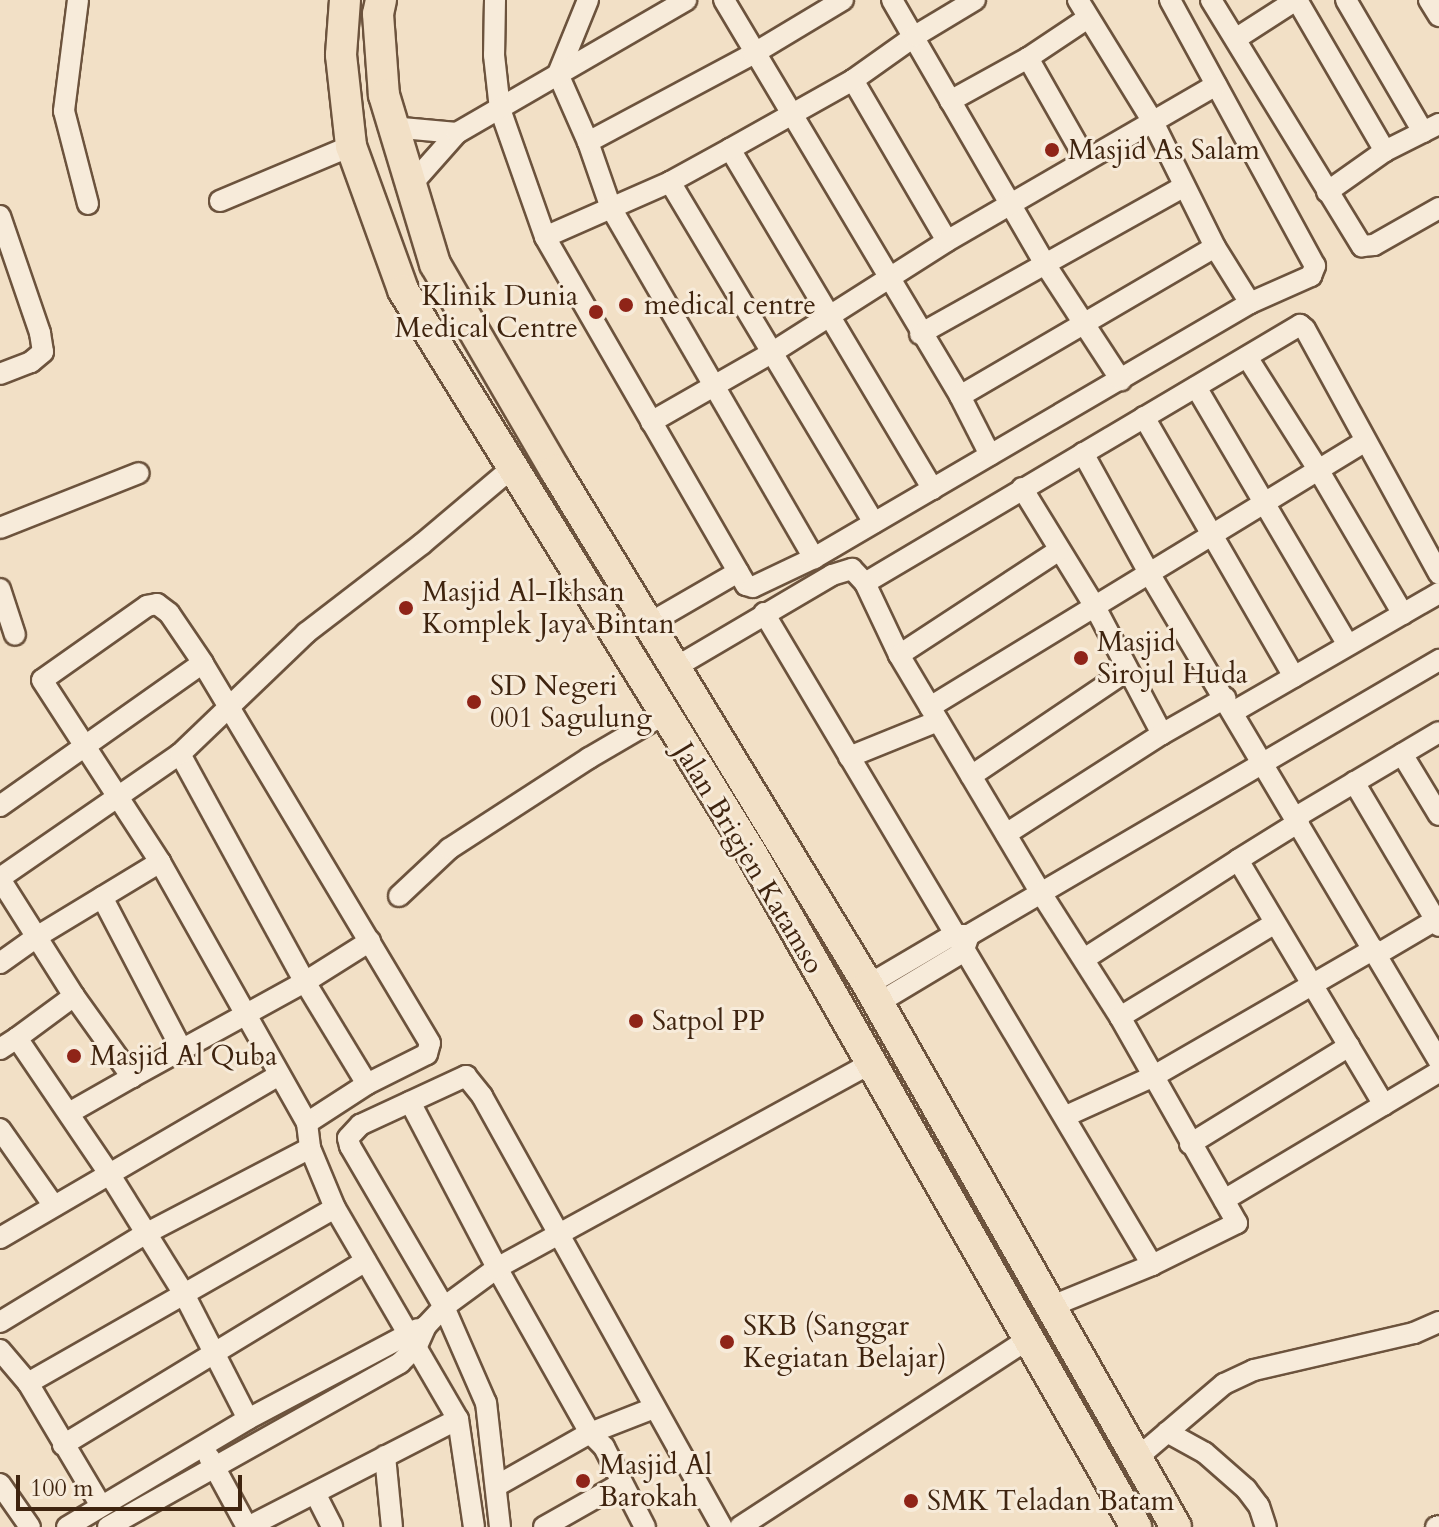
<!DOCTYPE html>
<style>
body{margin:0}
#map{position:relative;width:1439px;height:1527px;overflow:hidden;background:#f2e0c6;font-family:Cardo,serif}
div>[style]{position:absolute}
.roads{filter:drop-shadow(2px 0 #6c533d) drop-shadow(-2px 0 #6c533d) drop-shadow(0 2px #6c533d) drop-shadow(0 -2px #6c533d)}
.minor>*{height:20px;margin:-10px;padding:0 10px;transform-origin:10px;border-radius:10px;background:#f7ebda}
.highway>*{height:30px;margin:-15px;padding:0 15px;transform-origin:15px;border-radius:15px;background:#f2e0c6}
.dots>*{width:22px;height:22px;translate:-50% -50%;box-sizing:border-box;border:4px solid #f7ebda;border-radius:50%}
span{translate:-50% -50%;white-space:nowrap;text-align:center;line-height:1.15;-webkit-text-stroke:6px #f7ebda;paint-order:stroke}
.poi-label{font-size:28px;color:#3f240f}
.left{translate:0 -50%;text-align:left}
.right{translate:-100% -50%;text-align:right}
.street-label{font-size:28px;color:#3f240f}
.scale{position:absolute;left:16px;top:1475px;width:226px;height:36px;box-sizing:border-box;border:4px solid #3f240f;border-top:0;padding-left:10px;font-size:24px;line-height:28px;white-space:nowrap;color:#3f240f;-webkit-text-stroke:6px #f7ebda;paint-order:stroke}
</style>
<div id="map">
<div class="roads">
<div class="minor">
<i style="left:78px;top:0;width:112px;rotate:97.2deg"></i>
<i style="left:64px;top:111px;width:96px;rotate:75.5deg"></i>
<i style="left:495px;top:0;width:55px;rotate:91deg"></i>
<i style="left:494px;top:55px;width:54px;rotate:83.7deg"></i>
<i style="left:500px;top:109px;width:136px;rotate:70.6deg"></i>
<i style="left:545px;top:237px;width:402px;rotate:60deg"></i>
<i style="left:746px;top:585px;width:7px;rotate:16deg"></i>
<i style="left:753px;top:587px;width:68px;rotate:-25.4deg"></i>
<i style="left:814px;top:558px;width:505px;rotate:-30.32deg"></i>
<i style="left:1250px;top:303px;width:67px;rotate:-23.9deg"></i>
<i style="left:1311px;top:276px;width:11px;rotate:-68deg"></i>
<i style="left:1315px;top:266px;width:303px;rotate:-118.6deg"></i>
<i style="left:588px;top:0;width:80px;rotate:112.1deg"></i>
<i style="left:558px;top:74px;width:74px;rotate:66.2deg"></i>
<i style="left:588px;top:142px;width:70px;rotate:70.8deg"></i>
<i style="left:611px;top:208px;width:405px;rotate:59.9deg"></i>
<i style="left:724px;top:0;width:461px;rotate:59.2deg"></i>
<i style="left:960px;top:396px;width:66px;rotate:63deg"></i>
<i style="left:892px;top:0;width:305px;rotate:59.9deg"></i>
<i style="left:1045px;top:264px;width:139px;rotate:56.8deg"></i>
<i style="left:1078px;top:0;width:143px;rotate:58.4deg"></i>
<i style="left:1153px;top:122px;width:140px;rotate:63.6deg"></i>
<i style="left:1215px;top:247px;width:66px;rotate:58deg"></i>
<i style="left:1211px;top:0;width:289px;rotate:58.5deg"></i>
<i style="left:1362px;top:246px;width:12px;rotate:-5deg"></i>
<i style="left:1374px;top:245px;width:75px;rotate:-29.6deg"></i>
<i style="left:1297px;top:0;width:175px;rotate:59.8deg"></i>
<i style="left:1346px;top:0;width:153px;rotate:59.7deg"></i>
<i style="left:1429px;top:0;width:19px;rotate:58deg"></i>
<i style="left:1237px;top:38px;width:70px;rotate:-32.8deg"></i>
<i style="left:1028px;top:58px;width:117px;rotate:60.4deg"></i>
<i style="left:853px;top:80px;width:186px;rotate:59.7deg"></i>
<i style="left:950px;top:101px;width:89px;rotate:-28.9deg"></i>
<i style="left:1028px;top:58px;width:72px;rotate:-33.7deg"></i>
<i style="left:391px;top:127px;width:66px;rotate:5.2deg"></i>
<i style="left:588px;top:142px;width:187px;rotate:-28.1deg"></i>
<i style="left:753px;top:54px;width:105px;rotate:-31deg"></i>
<i style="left:730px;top:149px;width:396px;rotate:59.2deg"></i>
<i style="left:670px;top:182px;width:397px;rotate:59.1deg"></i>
<i style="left:410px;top:186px;width:71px;rotate:-48.4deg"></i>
<i style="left:457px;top:133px;width:265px;rotate:-30.1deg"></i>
<i style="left:1327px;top:192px;width:71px;rotate:-35.3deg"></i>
<i style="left:1385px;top:151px;width:60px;rotate:-26.6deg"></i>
<i style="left:220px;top:201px;width:142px;rotate:-22.8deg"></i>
<i style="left:0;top:216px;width:124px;rotate:71.1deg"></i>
<i style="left:40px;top:333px;width:19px;rotate:81deg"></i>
<i style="left:43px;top:352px;width:16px;rotate:140deg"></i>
<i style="left:31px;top:362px;width:33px;rotate:159deg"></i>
<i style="left:545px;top:237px;width:137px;rotate:-23.7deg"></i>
<i style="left:670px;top:182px;width:68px;rotate:-28.8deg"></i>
<i style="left:730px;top:149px;width:141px;rotate:-29.3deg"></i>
<i style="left:853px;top:80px;width:76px;rotate:-35.4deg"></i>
<i style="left:915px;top:36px;width:70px;rotate:-31deg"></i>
<i style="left:920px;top:334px;width:301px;rotate:-29.2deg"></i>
<i style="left:1247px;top:357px;width:135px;rotate:57.7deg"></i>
<i style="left:1319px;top:471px;width:166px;rotate:59.6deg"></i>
<i style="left:1196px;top:387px;width:299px;rotate:59.5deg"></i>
<i style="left:960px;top:396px;width:295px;rotate:-30.3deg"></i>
<i style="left:1144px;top:417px;width:300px;rotate:60deg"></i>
<i style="left:651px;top:422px;width:141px;rotate:-29.8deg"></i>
<i style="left:773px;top:352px;width:206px;rotate:-32.5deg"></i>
<i style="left:947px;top:241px;width:311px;rotate:-30.1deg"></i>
<i style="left:1083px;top:453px;width:137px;rotate:61.2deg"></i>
<i style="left:1149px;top:573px;width:568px;rotate:59.28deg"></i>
<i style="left:1022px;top:488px;width:137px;rotate:58.4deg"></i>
<i style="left:1094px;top:605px;width:146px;rotate:62.2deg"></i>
<i style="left:1162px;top:734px;width:73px;rotate:-29.7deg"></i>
<i style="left:0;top:528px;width:149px;rotate:-21.6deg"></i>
<i style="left:865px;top:583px;width:506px;rotate:-30.67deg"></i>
<i style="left:1300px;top:325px;width:6px;rotate:39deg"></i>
<i style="left:1305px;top:329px;width:279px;rotate:61.3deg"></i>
<i style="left:0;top:589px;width:48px;rotate:71.9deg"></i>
<i style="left:764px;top:613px;width:759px;rotate:59.24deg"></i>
<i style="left:650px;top:623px;width:102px;rotate:-30.1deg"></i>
<i style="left:899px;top:655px;width:190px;rotate:-33.2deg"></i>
<i style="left:676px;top:667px;width:181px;rotate:-30.5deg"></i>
<i style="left:832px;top:575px;width:21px;rotate:-17deg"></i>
<i style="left:852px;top:569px;width:19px;rotate:47deg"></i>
<i style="left:865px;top:583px;width:80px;rotate:64.7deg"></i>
<i style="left:899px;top:655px;width:277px;rotate:59.2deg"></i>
<i style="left:1041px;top:893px;width:147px;rotate:57.5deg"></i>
<i style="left:1120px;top:1017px;width:237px;rotate:60.4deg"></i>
<i style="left:1237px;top:1223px;width:95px;rotate:153.7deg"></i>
<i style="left:1152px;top:1265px;width:108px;rotate:157.7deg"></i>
<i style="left:930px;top:707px;width:509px;rotate:-31.41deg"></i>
<i style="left:1233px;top:712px;width:238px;rotate:-30deg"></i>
<i style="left:180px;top:754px;width:260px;rotate:61.3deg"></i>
<i style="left:305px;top:982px;width:119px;rotate:58.7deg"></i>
<i style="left:1402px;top:754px;width:71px;rotate:58.8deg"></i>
<i style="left:849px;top:757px;width:96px;rotate:-22deg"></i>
<i style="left:971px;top:776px;width:189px;rotate:-34deg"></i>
<i style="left:1354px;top:782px;width:167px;rotate:59.4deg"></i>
<i style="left:0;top:806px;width:248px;rotate:-35.2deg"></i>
<i style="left:1296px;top:817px;width:166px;rotate:-30.7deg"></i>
<i style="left:1299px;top:822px;width:72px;rotate:148.1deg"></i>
<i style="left:1238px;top:860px;width:285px;rotate:59.2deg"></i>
<i style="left:1006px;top:834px;width:185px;rotate:-32.7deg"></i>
<i style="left:0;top:878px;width:219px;rotate:-34.6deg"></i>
<i style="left:180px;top:754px;width:175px;rotate:-43.8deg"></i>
<i style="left:306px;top:633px;width:146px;rotate:-37.5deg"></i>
<i style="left:422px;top:544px;width:118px;rotate:-40.2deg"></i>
<i style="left:0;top:879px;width:138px;rotate:57.7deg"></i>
<i style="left:74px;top:996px;width:100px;rotate:54.4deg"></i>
<i style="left:132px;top:1077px;width:197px;rotate:-28.8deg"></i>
<i style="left:305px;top:982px;width:77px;rotate:-32.2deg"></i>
<i style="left:399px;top:896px;width:69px;rotate:-43.2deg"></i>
<i style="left:449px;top:849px;width:167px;rotate:-33deg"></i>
<i style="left:589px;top:758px;width:86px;rotate:-30.2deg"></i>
<i style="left:102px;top:897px;width:170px;rotate:62.4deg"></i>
<i style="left:969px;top:935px;width:545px;rotate:-30.33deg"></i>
<i style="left:1378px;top:954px;width:71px;rotate:-30.5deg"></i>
<i style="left:1084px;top:959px;width:183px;rotate:-32.7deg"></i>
<i style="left:0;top:963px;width:47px;rotate:-35.4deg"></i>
<i style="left:38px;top:936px;width:143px;rotate:-31.2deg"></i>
<i style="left:868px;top:985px;width:99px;rotate:-30.5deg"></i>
<i style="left:953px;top:935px;width:16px"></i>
<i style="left:969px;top:935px;width:18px;rotate:109deg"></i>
<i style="left:963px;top:952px;width:99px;rotate:149deg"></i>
<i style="left:74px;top:996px;width:71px;rotate:143.6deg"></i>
<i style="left:17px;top:1038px;width:166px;rotate:55.8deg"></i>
<i style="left:110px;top:1175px;width:140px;rotate:58.1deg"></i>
<i style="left:184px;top:1294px;width:140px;rotate:62.9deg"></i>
<i style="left:1120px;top:1017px;width:181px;rotate:-31.2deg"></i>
<i style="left:0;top:1049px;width:20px;rotate:-33deg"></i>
<i style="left:410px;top:1102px;width:187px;rotate:62.3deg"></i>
<i style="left:497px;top:1268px;width:189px;rotate:60.6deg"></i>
<i style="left:590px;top:1433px;width:20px;rotate:45deg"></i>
<i style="left:604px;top:1447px;width:90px;rotate:62.9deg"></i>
<i style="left:69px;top:1113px;width:73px;rotate:-29.7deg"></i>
<i style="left:1066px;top:1116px;width:97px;rotate:-24.4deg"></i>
<i style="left:1154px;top:1076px;width:254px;rotate:-30deg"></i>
<i style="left:307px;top:1123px;width:72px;rotate:-33deg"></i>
<i style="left:367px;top:1084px;width:67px;rotate:-26.6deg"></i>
<i style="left:427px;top:1054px;width:11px;rotate:-75deg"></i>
<i style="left:430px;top:1043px;width:443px;rotate:-120.9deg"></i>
<i style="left:203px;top:663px;width:60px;rotate:-124.2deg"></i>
<i style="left:169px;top:613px;width:15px;rotate:-143deg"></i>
<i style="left:157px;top:604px;width:10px;rotate:169deg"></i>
<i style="left:147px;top:606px;width:128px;rotate:144.8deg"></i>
<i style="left:42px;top:680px;width:217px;rotate:57deg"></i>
<i style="left:160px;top:862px;width:300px;rotate:60.6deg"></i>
<i style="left:307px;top:1123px;width:25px;rotate:83deg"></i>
<i style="left:310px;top:1148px;width:65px;rotate:67.4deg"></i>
<i style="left:335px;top:1208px;width:244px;rotate:59.8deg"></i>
<i style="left:458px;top:1419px;width:109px;rotate:81.6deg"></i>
<i style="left:0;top:1129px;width:94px;rotate:55deg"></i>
<i style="left:1190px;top:1144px;width:187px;rotate:-31.6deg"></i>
<i style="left:1224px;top:1200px;width:250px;rotate:-30.8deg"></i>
<i style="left:0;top:1238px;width:323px;rotate:-30.3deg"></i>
<i style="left:0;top:1322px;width:170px;rotate:-31.3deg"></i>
<i style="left:145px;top:1234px;width:186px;rotate:-27.5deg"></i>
<i style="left:0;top:1350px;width:43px;rotate:49.7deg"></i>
<i style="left:28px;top:1383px;width:143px;rotate:59.3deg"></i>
<i style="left:28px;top:1383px;width:353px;rotate:-29.7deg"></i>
<i style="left:1167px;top:1432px;width:43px;rotate:28.9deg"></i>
<i style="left:1205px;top:1453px;width:55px;rotate:41.3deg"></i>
<i style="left:1246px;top:1489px;width:21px;rotate:53deg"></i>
<i style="left:1259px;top:1506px;width:22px;rotate:72deg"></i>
<i style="left:63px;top:1445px;width:354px;rotate:-31.3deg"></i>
<i style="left:385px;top:1456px;width:71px;rotate:84.4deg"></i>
<i style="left:209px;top:1457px;width:80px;rotate:61.5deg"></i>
<i style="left:1137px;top:1458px;width:114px;rotate:-40.4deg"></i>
<i style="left:1224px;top:1384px;width:33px;rotate:-25deg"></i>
<i style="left:1254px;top:1370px;width:164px;rotate:-13deg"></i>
<i style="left:1414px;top:1333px;width:27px;rotate:-24deg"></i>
<i style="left:0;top:1484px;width:52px;rotate:55.1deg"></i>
<i style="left:498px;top:1485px;width:106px;rotate:-29.5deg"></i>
<i style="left:590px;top:1433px;width:69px;rotate:-21.3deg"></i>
<i style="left:315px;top:1493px;width:38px;rotate:63deg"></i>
<i style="left:67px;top:1527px;width:211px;rotate:-30.8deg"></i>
<i style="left:248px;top:1419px;width:192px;rotate:-27.9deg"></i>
<i style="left:108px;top:1527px;width:335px;rotate:-29.3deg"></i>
<i style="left:400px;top:1363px;width:24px;rotate:-45deg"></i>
<i style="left:417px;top:1346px;width:22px;rotate:-66deg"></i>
<i style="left:426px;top:1326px;width:26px;rotate:-47deg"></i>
<i style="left:444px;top:1307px;width:66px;rotate:-36.3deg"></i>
<i style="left:497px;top:1268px;width:424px;rotate:-28.7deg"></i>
<i style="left:248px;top:1527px;width:236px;rotate:-27.2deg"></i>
<i style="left:500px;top:1527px;width:125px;rotate:-96.4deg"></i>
<i style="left:486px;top:1403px;width:105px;rotate:-113.6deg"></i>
<i style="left:444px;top:1307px;width:186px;rotate:-120.3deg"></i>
<i style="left:350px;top:1146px;width:8px;rotate:-104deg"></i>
<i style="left:348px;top:1138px;width:18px;rotate:-47deg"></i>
<i style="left:360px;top:1125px;width:117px;rotate:-24.8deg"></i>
<i style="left:466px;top:1076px;width:26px;rotate:51deg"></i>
<i style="left:482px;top:1096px;width:493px;rotate:60.9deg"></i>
<i style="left:544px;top:1527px;width:87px;rotate:-29.5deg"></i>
<i style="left:740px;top:1527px;width:344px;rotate:-33.1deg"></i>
<i style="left:1436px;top:1527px;width:3px;rotate:-18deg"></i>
</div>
<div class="highway">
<i style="left:345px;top:0;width:55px;rotate:94.2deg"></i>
<i style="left:341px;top:55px;width:92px;rotate:83.7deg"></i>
<i style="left:351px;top:146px;width:153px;rotate:70.1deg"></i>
<i style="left:403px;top:290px;width:663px;rotate:58.25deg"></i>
<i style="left:752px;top:854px;width:775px;rotate:60.29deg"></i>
<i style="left:381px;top:0;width:14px;rotate:102deg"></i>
<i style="left:378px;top:14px;width:81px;rotate:85.8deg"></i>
<i style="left:384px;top:95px;width:177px;rotate:73.2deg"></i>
<i style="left:435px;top:264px;width:238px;rotate:59.8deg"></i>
<i style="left:555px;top:470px;width:603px;rotate:58.71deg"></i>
<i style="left:868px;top:985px;width:623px;rotate:60.39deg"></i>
</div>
</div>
<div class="dots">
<i style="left:1052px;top:150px;background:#8f2418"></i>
<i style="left:626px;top:305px;background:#8f2418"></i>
<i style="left:596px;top:312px;background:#8f2418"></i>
<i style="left:406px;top:608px;background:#8f2418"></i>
<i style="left:1081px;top:658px;background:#8f2418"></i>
<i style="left:474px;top:702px;background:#8f2418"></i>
<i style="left:636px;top:1021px;background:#8f2418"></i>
<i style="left:74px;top:1056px;background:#8f2418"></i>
<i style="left:727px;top:1342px;background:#8f2418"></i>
<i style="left:583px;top:1481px;background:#8f2418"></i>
<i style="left:911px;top:1501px;background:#8f2418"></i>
</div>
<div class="poi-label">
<span class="left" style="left:1068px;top:150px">Masjid As Salam</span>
<span class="right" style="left:578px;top:312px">Klinik Dunia<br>Medical Centre</span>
<span class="left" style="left:644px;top:305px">medical centre</span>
<span class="left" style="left:422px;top:608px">Masjid Al-Ikhsan<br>Komplek Jaya Bintan</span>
<span class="left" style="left:1097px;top:658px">Masjid<br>Sirojul Huda</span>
<span class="left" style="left:490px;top:702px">SD Negeri<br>001 Sagulung</span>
<span class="left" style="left:652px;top:1021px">Satpol PP</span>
<span class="left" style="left:90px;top:1056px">Masjid Al Quba</span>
<span class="left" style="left:743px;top:1342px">SKB (Sanggar<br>Kegiatan Belajar)</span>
<span class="left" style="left:599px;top:1481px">Masjid Al<br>Barokah</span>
<span class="left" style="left:927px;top:1501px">SMK Teladan Batam</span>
</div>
<div class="street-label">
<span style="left:749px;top:858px;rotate:59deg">Jalan Brigjen Katamso</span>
</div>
<div class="scale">100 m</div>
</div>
